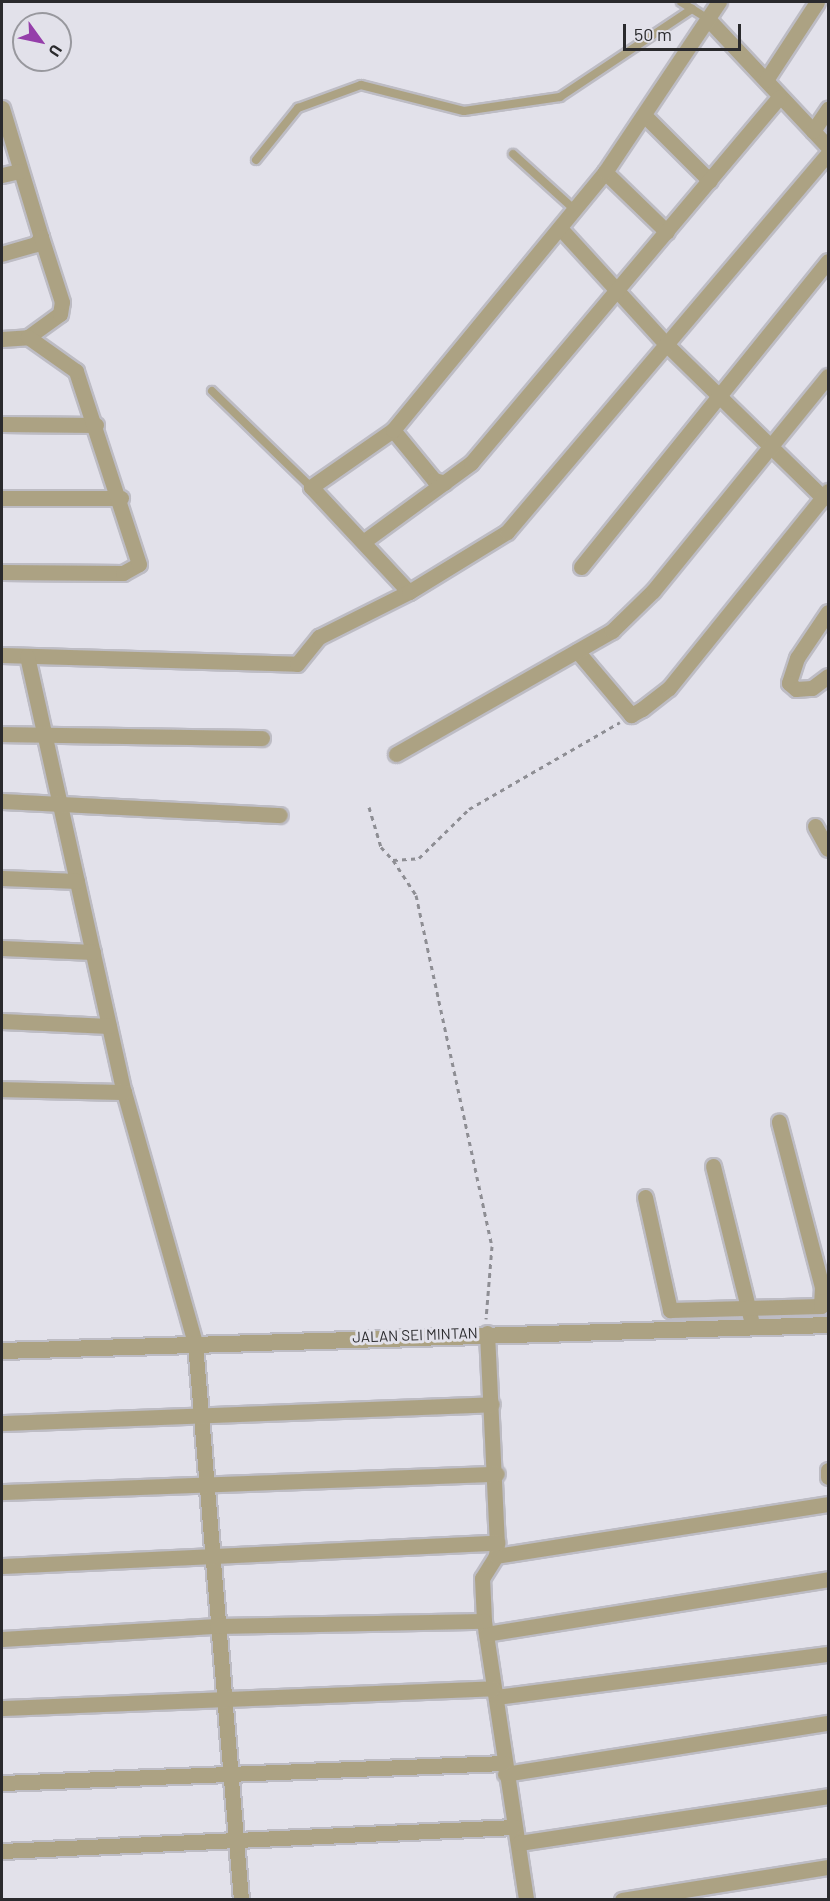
<!DOCTYPE html>
<style>
body{margin:0}
#map{position:relative;width:830px;height:1901px;overflow:hidden;background:#e2e1ea;font-family:Barlow,sans-serif}
div>[style]{position:absolute}
.path>*{height:3px;margin-top:-1.5px;transform-origin:0;background:repeating-linear-gradient(90deg,#8e8e94 0 4.5px,transparent 0 9px)}
.roads{filter:drop-shadow(2px 0 #bdbcc4) drop-shadow(-2px 0 #bdbcc4) drop-shadow(0 2px #bdbcc4) drop-shadow(0 -2px #bdbcc4)}
.service>*{height:8px;margin:-4px;padding:0 4px;transform-origin:4px;border-radius:4px;background:#aca283}
.minor>*{height:15px;margin:-7.5px;padding:0 7.5px;transform-origin:7.5px;border-radius:7.5px;background:#aca283}
.tertiary>*{height:16px;margin:-8px;padding:0 8px;transform-origin:8px;border-radius:8px;background:#aca283}
span{translate:-50% -50%;white-space:nowrap;text-align:center;line-height:1.15;-webkit-text-stroke:6px #e2e1ea;paint-order:stroke}
.street-label{font-size:15px;color:#2a2a2d}
.frame{position:absolute;inset:0;border:3px solid #2a2a2d;pointer-events:none}
.north{position:absolute;left:12px;top:12px;width:60px;height:60px;box-sizing:border-box;background:#e2e1ea;border:2px solid #98989e;border-radius:50%;rotate:123deg;font-size:16px;font-weight:700;line-height:24px;text-align:center;color:#2a2a2d}
.north::after{content:'';display:block;margin:auto;width:21px;height:27px;background:#953eaa;clip-path:polygon(50% 0,100% 100%,50% 72%,0 100%)}
.scale{position:absolute;left:623px;top:24px;width:118px;height:27px;box-sizing:border-box;border:3px solid #2a2a2d;border-top:0;padding-left:8px;font-size:18px;line-height:21px;white-space:nowrap;color:#2a2a2d;-webkit-text-stroke:4px #e2e1ea;paint-order:stroke}
</style>
<div id="map">
<div class="path">
<i style="left:369px;top:807px;width:42px;rotate:73.3deg"></i>
<i style="left:381px;top:847px;width:18px;rotate:47deg"></i>
<i style="left:393px;top:860px;width:26px;rotate:-4deg"></i>
<i style="left:419px;top:858px;width:70px;rotate:-44.4deg"></i>
<i style="left:469px;top:809px;width:174px;rotate:-29.9deg"></i>
<i style="left:393px;top:860px;width:42px;rotate:56.7deg"></i>
<i style="left:416px;top:895px;width:359px;rotate:77.8deg"></i>
<i style="left:492px;top:1246px;width:73px;rotate:94.7deg"></i>
</div>
<div class="roads">
<div class="service">
<i style="left:681px;top:2px;width:32px;rotate:32deg"></i>
<i style="left:513px;top:154px;width:84px;rotate:42.1deg"></i>
<i style="left:256px;top:160px;width:67px;rotate:-51.1deg"></i>
<i style="left:298px;top:108px;width:67px;rotate:-20.1deg"></i>
<i style="left:361px;top:85px;width:106px;rotate:14.2deg"></i>
<i style="left:464px;top:111px;width:97px;rotate:-8.3deg"></i>
<i style="left:560px;top:97px;width:159px;rotate:-33.7deg"></i>
<i style="left:212px;top:391px;width:138px;rotate:44.1deg"></i>
</div>
<div class="minor">
<i style="left:708px;top:19px;width:175px;rotate:46.8deg"></i>
<i style="left:766px;top:80px;width:93px;rotate:-56.8deg"></i>
<i style="left:2px;top:108px;width:135px;rotate:73.2deg"></i>
<i style="left:41px;top:237px;width:9px;rotate:126deg"></i>
<i style="left:36px;top:244px;width:35px;rotate:164deg"></i>
<i style="left:644px;top:115px;width:93px;rotate:45deg"></i>
<i style="left:813px;top:131px;width:27px;rotate:-56deg"></i>
<i style="left:605px;top:172px;width:86px;rotate:44.1deg"></i>
<i style="left:2px;top:175px;width:18px;rotate:-13deg"></i>
<i style="left:560px;top:228px;width:157px;rotate:47.6deg"></i>
<i style="left:666px;top:344px;width:220px;rotate:44.4deg"></i>
<i style="left:2px;top:339px;width:26px;rotate:-4deg"></i>
<i style="left:28px;top:337px;width:39px;rotate:-36deg"></i>
<i style="left:60px;top:314px;width:12px;rotate:-81deg"></i>
<i style="left:62px;top:302px;width:68px;rotate:-107.9deg"></i>
<i style="left:2px;top:424px;width:94px;rotate:0.6deg"></i>
<i style="left:393px;top:430px;width:65px;rotate:50.6deg"></i>
<i style="left:434px;top:480px;width:11px;rotate:15deg"></i>
<i style="left:2px;top:498px;width:119px"></i>
<i style="left:363px;top:542px;width:134px;rotate:-36.2deg"></i>
<i style="left:471px;top:463px;width:478px;rotate:-49.9deg"></i>
<i style="left:581px;top:567px;width:393px;rotate:-51.1deg"></i>
<i style="left:2px;top:572px;width:121px;rotate:0.5deg"></i>
<i style="left:123px;top:573px;width:18px;rotate:-29deg"></i>
<i style="left:139px;top:564px;width:203px;rotate:-108.1deg"></i>
<i style="left:76px;top:371px;width:59px;rotate:-144.7deg"></i>
<i style="left:409px;top:592px;width:144px;rotate:-133deg"></i>
<i style="left:311px;top:487px;width:100px;rotate:-34.8deg"></i>
<i style="left:393px;top:430px;width:334px;rotate:-50.6deg"></i>
<i style="left:605px;top:172px;width:205px;rotate:-56.2deg"></i>
<i style="left:828px;top:612px;width:55px;rotate:124deg"></i>
<i style="left:797px;top:658px;width:26px;rotate:108deg"></i>
<i style="left:789px;top:683px;width:9px;rotate:41deg"></i>
<i style="left:796px;top:689px;width:16px;rotate:-4deg"></i>
<i style="left:812px;top:688px;width:20px;rotate:-37deg"></i>
<i style="left:577px;top:651px;width:84px;rotate:49.8deg"></i>
<i style="left:631px;top:715px;width:13px;rotate:-29deg"></i>
<i style="left:642px;top:709px;width:34px;rotate:-38deg"></i>
<i style="left:669px;top:688px;width:253px;rotate:-51.1deg"></i>
<i style="left:2px;top:655px;width:295px;rotate:1.7deg"></i>
<i style="left:297px;top:664px;width:35px;rotate:-51deg"></i>
<i style="left:319px;top:637px;width:101px;rotate:-26.6deg"></i>
<i style="left:409px;top:592px;width:115px;rotate:-31.5deg"></i>
<i style="left:507px;top:532px;width:496px;rotate:-49.7deg"></i>
<i style="left:27px;top:656px;width:447px;rotate:77.5deg"></i>
<i style="left:124px;top:1092px;width:261px;rotate:74.2deg"></i>
<i style="left:195px;top:1343px;width:559px;rotate:85.28deg"></i>
<i style="left:2px;top:734px;width:260px;rotate:0.9deg"></i>
<i style="left:396px;top:754px;width:249px;rotate:-29.7deg"></i>
<i style="left:612px;top:631px;width:57px;rotate:-44.3deg"></i>
<i style="left:653px;top:591px;width:277px;rotate:-50.9deg"></i>
<i style="left:2px;top:801px;width:278px;rotate:2.9deg"></i>
<i style="left:815px;top:826px;width:26px;rotate:61deg"></i>
<i style="left:2px;top:878px;width:75px;rotate:2.3deg"></i>
<i style="left:2px;top:948px;width:91px;rotate:2.5deg"></i>
<i style="left:2px;top:1021px;width:107px;rotate:2.7deg"></i>
<i style="left:2px;top:1089px;width:122px;rotate:1.4deg"></i>
<i style="left:713px;top:1166px;width:158px;rotate:76.1deg"></i>
<i style="left:645px;top:1197px;width:116px;rotate:77.5deg"></i>
<i style="left:670px;top:1310px;width:151px;rotate:-1.5deg"></i>
<i style="left:821px;top:1306px;width:19px;rotate:-87deg"></i>
<i style="left:822px;top:1287px;width:171px;rotate:-104.6deg"></i>
<i style="left:487px;top:1333px;width:210px;rotate:87.3deg"></i>
<i style="left:497px;top:1543px;width:13px;rotate:94deg"></i>
<i style="left:496px;top:1556px;width:26px;rotate:122deg"></i>
<i style="left:482px;top:1578px;width:43px;rotate:87.3deg"></i>
<i style="left:484px;top:1621px;width:282px;rotate:81.4deg"></i>
<i style="left:2px;top:1423px;width:490px;rotate:-2.2deg"></i>
<i style="left:828px;top:1470px;width:7px;rotate:90deg"></i>
<i style="left:2px;top:1492px;width:495px;rotate:-2.1deg"></i>
<i style="left:496px;top:1556px;width:336px;rotate:-8.9deg"></i>
<i style="left:2px;top:1566px;width:496px;rotate:-2.7deg"></i>
<i style="left:486px;top:1634px;width:346px;rotate:-9.1deg"></i>
<i style="left:2px;top:1639px;width:215px;rotate:-3.5deg"></i>
<i style="left:217px;top:1626px;width:267px;rotate:-1.1deg"></i>
<i style="left:496px;top:1697px;width:335px;rotate:-7.4deg"></i>
<i style="left:2px;top:1708px;width:491px;rotate:-2.3deg"></i>
<i style="left:505px;top:1774px;width:327px;rotate:-9deg"></i>
<i style="left:2px;top:1783px;width:502px;rotate:-2.28deg"></i>
<i style="left:519px;top:1843px;width:313px;rotate:-8.6deg"></i>
<i style="left:2px;top:1851px;width:513px;rotate:-2.68deg"></i>
<i style="left:622px;top:1900px;width:209px;rotate:-9.1deg"></i>
</div>
<div class="tertiary">
<i style="left:2px;top:1351px;width:826px;rotate:-1.8deg"></i>
</div>
</div>
<div class="street-label">
<span style="left:415px;top:1335px;rotate:-2deg">JALAN SEI MINTAN</span>
</div>
<div class="frame"></div>
<div class="north">U</div>
<div class="scale">50 m</div>
</div>
